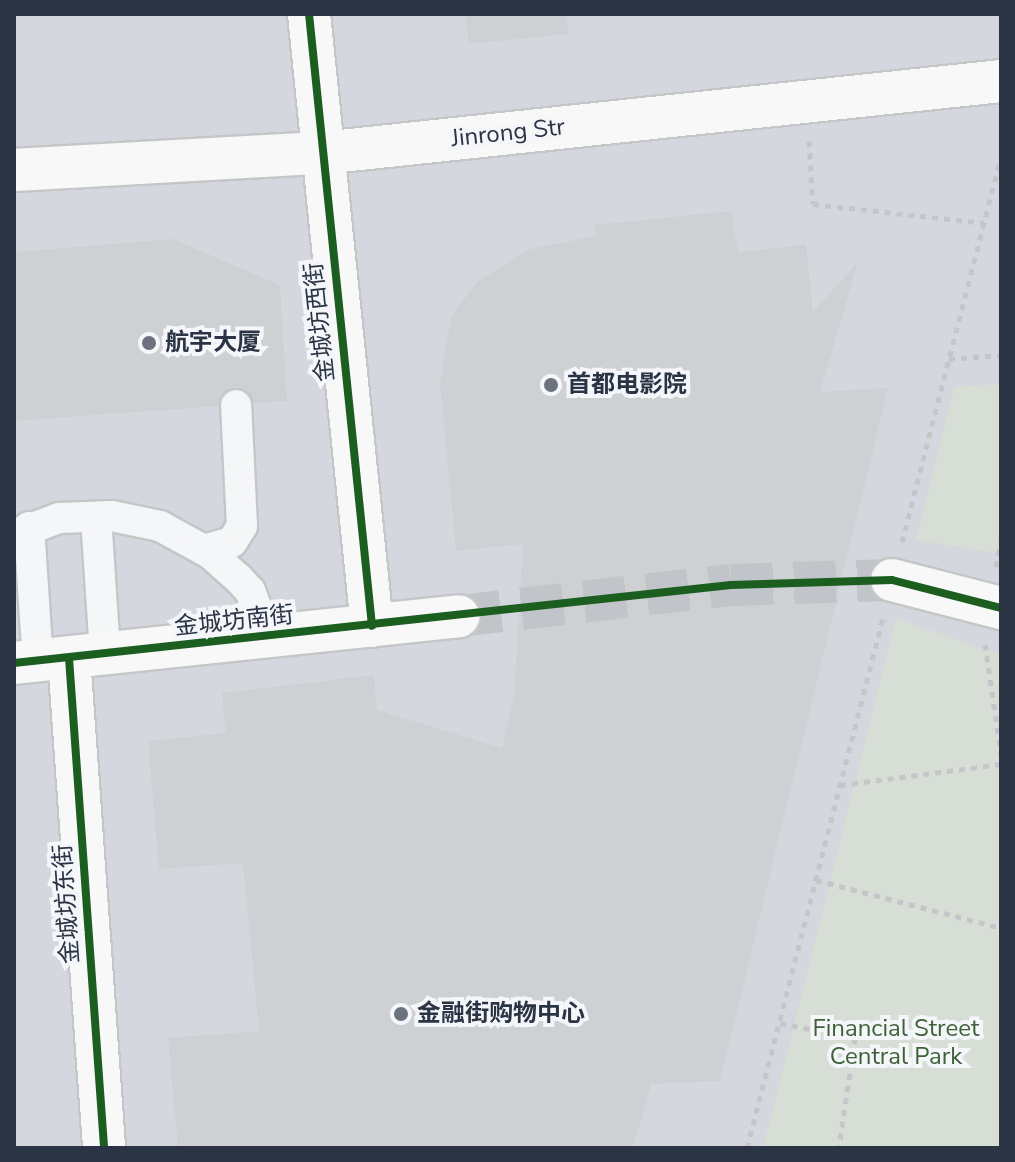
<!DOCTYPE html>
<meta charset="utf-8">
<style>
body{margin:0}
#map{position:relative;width:1015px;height:1162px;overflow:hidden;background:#e6e8ea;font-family:"Nunito Sans","Noto Sans SC",sans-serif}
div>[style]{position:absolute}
.built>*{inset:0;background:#d4d7dd;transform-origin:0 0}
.green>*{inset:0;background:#d6ded6}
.building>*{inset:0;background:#ced0d3}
.secondary-tunnel>*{height:42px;margin-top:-21px;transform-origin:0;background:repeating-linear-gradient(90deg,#c1c4c9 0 42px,transparent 0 63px)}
.path>*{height:5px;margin-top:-2.5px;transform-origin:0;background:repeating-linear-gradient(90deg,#c5c6ca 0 6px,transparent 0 12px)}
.roads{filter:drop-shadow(2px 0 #c4c6c8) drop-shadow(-2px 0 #c4c6c8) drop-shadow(0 2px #c4c6c8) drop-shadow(0 -2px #c4c6c8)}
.street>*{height:30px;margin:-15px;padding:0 15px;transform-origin:15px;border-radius:15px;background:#f5f6f7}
.secondary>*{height:42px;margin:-21px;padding:0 21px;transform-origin:21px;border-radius:21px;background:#f8f8f8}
.cycleway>*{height:8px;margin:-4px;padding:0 4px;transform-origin:4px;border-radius:4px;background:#1b5e20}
.dots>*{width:22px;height:22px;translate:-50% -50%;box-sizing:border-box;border:4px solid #f4f6f9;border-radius:50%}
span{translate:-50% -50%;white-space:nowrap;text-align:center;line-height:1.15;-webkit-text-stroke:8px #f4f6f9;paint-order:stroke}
.street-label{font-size:24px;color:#2b3445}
.poi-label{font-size:24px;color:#2b3445;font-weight:700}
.left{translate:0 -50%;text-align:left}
.park-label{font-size:24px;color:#3f6138}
.frame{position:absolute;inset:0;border:16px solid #2b3445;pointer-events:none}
</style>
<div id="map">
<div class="built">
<i style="left:14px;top:14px;width:987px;height:1134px"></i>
</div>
<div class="green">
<i style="clip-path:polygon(1001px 384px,1001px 554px,916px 540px,954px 387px)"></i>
<i style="clip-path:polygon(896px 618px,1001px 655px,1001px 1148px,763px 1148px)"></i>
</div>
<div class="building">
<i style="clip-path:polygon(465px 14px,567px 14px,568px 34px,469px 44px)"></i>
<i style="clip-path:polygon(731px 211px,738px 252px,806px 245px,813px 312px,858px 262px,820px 392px,888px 388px,720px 1081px,651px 1084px,633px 1148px,178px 1148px,168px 1038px,259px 1031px,243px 863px,159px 869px,148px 741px,226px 733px,222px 693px,374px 675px,377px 710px,502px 748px,514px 696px,523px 544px,456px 551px,440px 383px,451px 317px,477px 282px,530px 249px,596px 236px,595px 225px)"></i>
<i style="clip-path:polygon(173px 239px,280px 285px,287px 401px,254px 403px,245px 389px,234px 387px,220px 396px,218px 406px,14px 421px,14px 252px)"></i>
</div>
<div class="secondary-tunnel">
<i style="left:459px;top:616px;width:274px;rotate:-6.5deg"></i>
<i style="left:731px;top:585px;width:161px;rotate:-1.8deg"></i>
</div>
<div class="path">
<i style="left:809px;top:141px;width:63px;rotate:86.4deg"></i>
<i style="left:813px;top:204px;width:172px;rotate:6.3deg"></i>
<i style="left:949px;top:359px;width:52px;rotate:-4.4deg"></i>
<i style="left:902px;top:542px;width:398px;rotate:-75.6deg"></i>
<i style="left:996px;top:567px;width:25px;rotate:-79deg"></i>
<i style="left:985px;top:644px;width:111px;rotate:81.7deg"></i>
<i style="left:840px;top:785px;width:162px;rotate:-7.4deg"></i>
<i style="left:816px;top:880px;width:191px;rotate:14.5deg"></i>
<i style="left:780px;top:1023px;width:76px;rotate:11.3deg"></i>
<i style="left:855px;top:1038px;width:111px;rotate:98.3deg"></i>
<i style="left:747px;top:1148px;width:547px;rotate:-75.61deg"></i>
</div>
<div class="roads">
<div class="street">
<i style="left:96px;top:517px;width:137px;rotate:86.2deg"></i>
<i style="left:29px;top:527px;width:134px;rotate:86.2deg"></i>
<i style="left:14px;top:535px;width:48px;rotate:-20.7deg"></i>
<i style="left:59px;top:518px;width:53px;rotate:-2.2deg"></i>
<i style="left:112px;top:516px;width:49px;rotate:11.8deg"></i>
<i style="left:160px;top:526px;width:58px;rotate:28.8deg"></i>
<i style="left:211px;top:554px;width:36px;rotate:42deg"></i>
<i style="left:238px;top:578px;width:18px;rotate:47deg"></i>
<i style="left:250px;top:591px;width:49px;rotate:68.6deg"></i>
<i style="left:204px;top:550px;width:29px;rotate:-16deg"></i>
<i style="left:232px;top:542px;width:19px;rotate:-58deg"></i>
<i style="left:242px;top:526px;width:121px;rotate:-92.8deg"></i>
</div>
<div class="secondary">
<i style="left:309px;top:14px;width:615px;rotate:84.12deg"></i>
<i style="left:14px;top:170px;width:308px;rotate:-3.2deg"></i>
<i style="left:322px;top:153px;width:683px;rotate:-6.05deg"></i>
<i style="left:892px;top:580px;width:113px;rotate:14.4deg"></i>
<i style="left:69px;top:658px;width:491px;rotate:85.9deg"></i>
<i style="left:14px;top:663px;width:447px;rotate:-6deg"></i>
</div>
</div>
<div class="cycleway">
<i style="left:309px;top:14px;width:615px;rotate:84.12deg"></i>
<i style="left:69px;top:658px;width:491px;rotate:85.9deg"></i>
<i style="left:14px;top:663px;width:721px;rotate:-6.21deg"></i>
<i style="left:731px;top:585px;width:161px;rotate:-1.8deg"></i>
<i style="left:892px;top:580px;width:113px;rotate:14.4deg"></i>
</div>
<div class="dots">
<i style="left:149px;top:343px;background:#6c737f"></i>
<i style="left:551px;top:385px;background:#6c737f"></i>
<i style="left:401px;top:1014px;background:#6c737f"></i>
</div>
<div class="street-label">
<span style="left:508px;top:133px;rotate:-6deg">Jinrong Str</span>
<span style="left:320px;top:322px;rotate:-96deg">金城坊西街</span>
<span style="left:234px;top:621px;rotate:-6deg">金城坊南街</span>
<span style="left:67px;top:904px;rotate:-94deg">金城坊东街</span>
</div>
<div class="poi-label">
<span class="left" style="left:165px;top:343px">航宇大厦</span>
<span class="left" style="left:567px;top:385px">首都电影院</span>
<span class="left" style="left:417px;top:1014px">金融街购物中心</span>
</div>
<div class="park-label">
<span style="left:896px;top:1043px">Financial Street<br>Central Park</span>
</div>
<div class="frame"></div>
</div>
